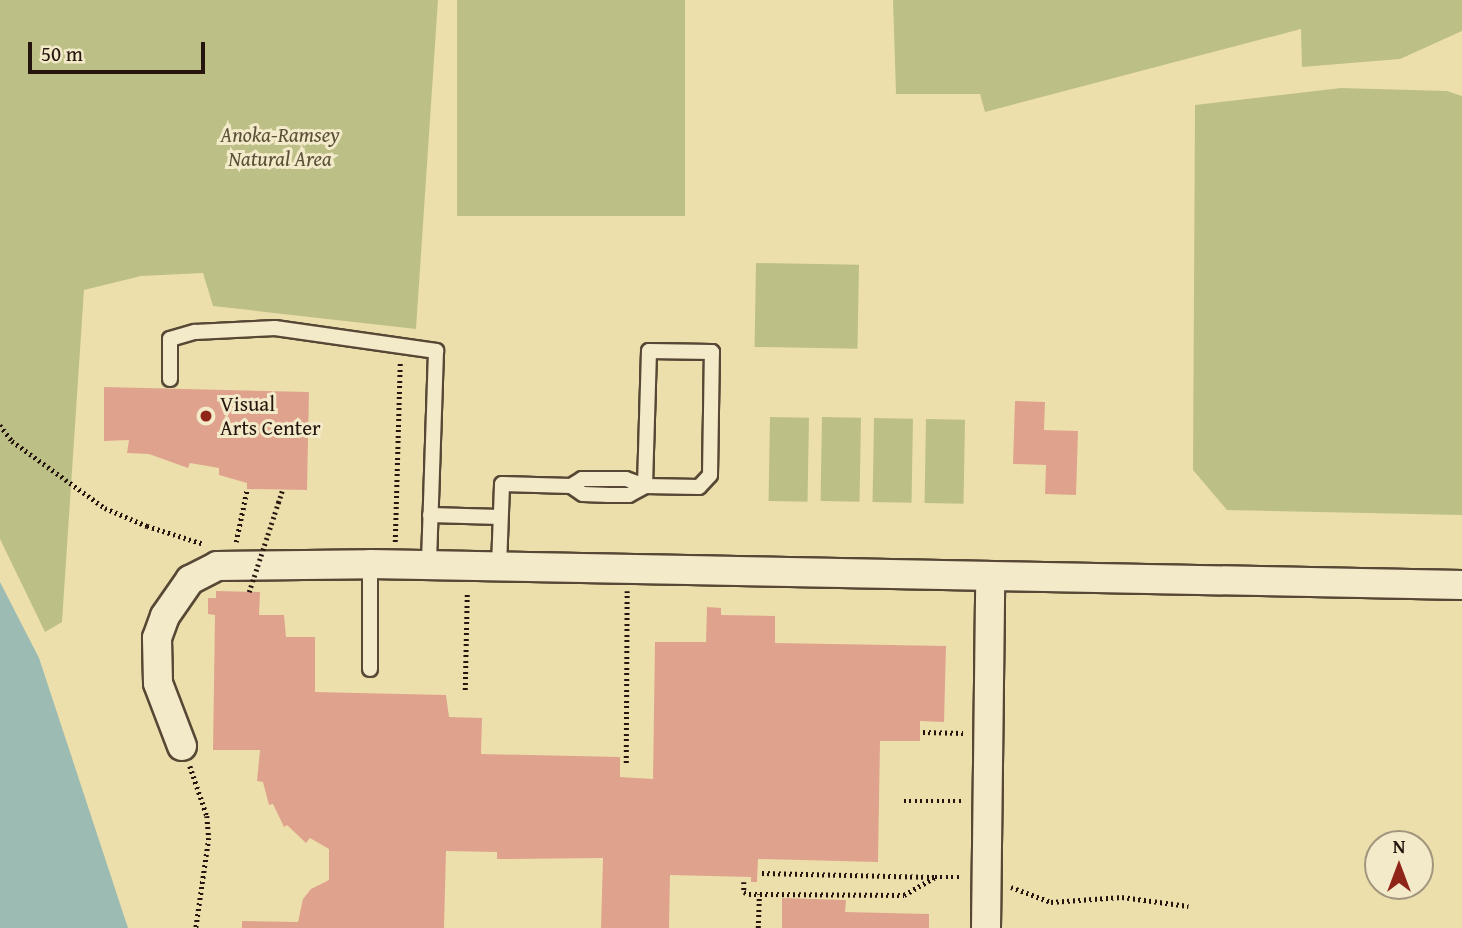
<!DOCTYPE html>
<style>
body{margin:0}
#map{position:relative;width:1462px;height:928px;overflow:hidden;background:#eddfac;font-family:"Gentium Book Plus",serif}
div>[style]{position:absolute}
.green>*{inset:0;background:#bdc086;transform-origin:0 0}
.water>*{inset:0;background:#9bbbb3}
.building>*{inset:0;background:#dfa38d}
.path>*{height:4.5px;margin-top:-2.25px;transform-origin:0;background:repeating-linear-gradient(90deg,#25150e 0 2px,transparent 0 5.5px)}
.roads{filter:drop-shadow(2px 0 #574836) drop-shadow(-2px 0 #574836) drop-shadow(0 2px #574836) drop-shadow(0 -2px #574836)}
.service>*{height:14px;margin:-7px;padding:0 7px;transform-origin:7px;border-radius:7px;background:#f3eac9}
.minor>*{height:28px;margin:-14px;padding:0 14px;transform-origin:14px;border-radius:14px;background:#f3eac9}
.path-bridge>*{height:4.5px;margin-top:-2.25px;transform-origin:0;background:repeating-linear-gradient(90deg,#25150e 0 2px,transparent 0 5.5px)}
.dots>*{width:19px;height:19px;translate:-50% -50%;box-sizing:border-box;border:4px solid #f3eac9;border-radius:50%}
span{translate:-50% -50%;white-space:nowrap;text-align:center;line-height:1.15;-webkit-text-stroke:6px #f3eac9;paint-order:stroke}
.park-label{font-size:21px;color:#5a5138;font-style:italic}
.poi-label{font-size:21px;color:#25150e}
.left{translate:0 -50%;text-align:left}
.north{position:absolute;left:1364px;top:830px;width:70px;height:70px;box-sizing:border-box;background:#f3eac9;border:2px solid #a1957e;border-radius:50%;rotate:0deg;font-size:19px;font-weight:700;line-height:28px;text-align:center;color:#25150e}
.north::after{content:'';display:block;margin:auto;width:24px;height:32px;background:#8f2418;clip-path:polygon(50% 0,100% 100%,50% 72%,0 100%)}
.scale{position:absolute;left:28px;top:42px;width:177px;height:32px;box-sizing:border-box;border:4px solid #25150e;border-top:0;padding-left:9px;font-size:21px;line-height:24px;white-space:nowrap;color:#25150e;-webkit-text-stroke:5px #f3eac9;paint-order:stroke}
</style>
<div id="map">
<div class="green">
<i style="clip-path:polygon(0 0,438px 0,416px 329px,213px 306px,203px 273px,141px 276px,84px 290px,62px 622px,45px 632px,0 539px)"></i>
<i style="left:457px;top:0;width:228px;height:216px"></i>
<i style="clip-path:polygon(893px 0,1462px 0,1462px 31px,1400px 59px,1302px 67px,1301px 29px,985px 112px,980px 94px,896px 94px)"></i>
<i style="clip-path:polygon(1341px 88px,1447px 91px,1462px 96px,1462px 515px,1227px 510px,1193px 470px,1195px 105px)"></i>
<i style="left:756px;top:263px;width:103px;height:84px;rotate:1deg"></i>
<i style="left:770px;top:417px;width:39px;height:84px;rotate:1deg"></i>
<i style="left:822px;top:417px;width:39px;height:84px;rotate:1deg"></i>
<i style="left:874px;top:418px;width:39px;height:84px;rotate:1deg"></i>
<i style="left:926px;top:419px;width:39px;height:84px;rotate:1deg"></i>
</div>
<div class="water">
<i style="clip-path:polygon(0 582px,39px 658px,128px 928px,0 928px)"></i>
</div>
<div class="building">
<i style="clip-path:polygon(104px 387px,309px 392px,307px 490px,247px 489px,247px 483px,219px 475px,219px 468px,190px 463px,188px 468px,149px 454px,127px 453px,129px 440px,104px 441px)"></i>
<i style="clip-path:polygon(1015px 401px,1045px 402px,1044px 430px,1078px 431px,1076px 495px,1045px 494px,1046px 465px,1013px 464px)"></i>
<i style="clip-path:polygon(216px 591px,260px 592px,259px 615px,284px 615px,286px 637px,315px 637px,315px 692px,446px 695px,449px 717px,482px 718px,481px 754px,620px 757px,620px 777px,653px 779px,655px 642px,706px 642px,707px 607px,721px 608px,721px 615px,775px 616px,775px 643px,946px 646px,944px 722px,920px 721px,920px 741px,880px 741px,878px 862px,758px 859px,757px 882px,751px 882px,751px 877px,670px 875px,669px 928px,601px 928px,603px 858px,497px 859px,497px 852px,446px 851px,444px 928px,242px 928px,242px 921px,298px 922px,303px 899px,311px 889px,329px 880px,329px 849px,310px 838px,306px 843px,287px 825px,284px 827px,273px 804px,269px 805px,263px 782px,257px 781px,260px 750px,213px 750px,215px 615px,208px 614px,208px 598px,216px 598px)"></i>
<i style="clip-path:polygon(782px 898px,846px 900px,845px 912px,929px 914px,929px 928px,782px 928px)"></i>
</div>
<div class="path">
<i style="left:0;top:425px;width:20px;rotate:53deg"></i>
<i style="left:12px;top:441px;width:115px;rotate:35.8deg"></i>
<i style="left:105px;top:508px;width:46px;rotate:23.2deg"></i>
<i style="left:147px;top:526px;width:60px;rotate:17.5deg"></i>
<i style="left:236px;top:542px;width:54px;rotate:-78.3deg"></i>
<i style="left:395px;top:542px;width:180px;rotate:-88.4deg"></i>
<i style="left:465px;top:690px;width:99px;rotate:-88.8deg"></i>
<i style="left:923px;top:732px;width:40px;rotate:1.4deg"></i>
<i style="left:626px;top:763px;width:172px;rotate:-89.7deg"></i>
<i style="left:190px;top:766px;width:53px;rotate:71.2deg"></i>
<i style="left:207px;top:816px;width:22px;rotate:85deg"></i>
<i style="left:209px;top:838px;width:91px;rotate:98.2deg"></i>
<i style="left:904px;top:801px;width:59px"></i>
<i style="left:762px;top:873px;width:172px;rotate:1.3deg"></i>
<i style="left:744px;top:882px;width:10px;rotate:90deg"></i>
<i style="left:744px;top:892px;width:5px;rotate:22deg"></i>
<i style="left:749px;top:894px;width:155px;rotate:0.4deg"></i>
<i style="left:904px;top:895px;width:36px;rotate:-30deg"></i>
<i style="left:935px;top:877px;width:27px"></i>
<i style="left:1011px;top:887px;width:43px;rotate:20.6deg"></i>
<i style="left:1051px;top:902px;width:71px;rotate:-4deg"></i>
<i style="left:1122px;top:897px;width:67px;rotate:7.8deg"></i>
<i style="left:758px;top:928px;width:34px;rotate:-88deg"></i>
</div>
<div class="roads">
<div class="service">
<i style="left:170px;top:379px;width:40px;rotate:-90deg"></i>
<i style="left:170px;top:339px;width:26px;rotate:-16deg"></i>
<i style="left:195px;top:332px;width:80px;rotate:-2.9deg"></i>
<i style="left:275px;top:328px;width:163px;rotate:8.1deg"></i>
<i style="left:436px;top:351px;width:214px;rotate:91.9deg"></i>
<i style="left:571px;top:486px;width:14px;rotate:34deg"></i>
<i style="left:583px;top:494px;width:26px;rotate:2deg"></i>
<i style="left:609px;top:495px;width:20px"></i>
<i style="left:629px;top:495px;width:18px;rotate:-29deg"></i>
<i style="left:430px;top:515px;width:70px;rotate:1.6deg"></i>
<i style="left:499px;top:567px;width:83px;rotate:-87.9deg"></i>
<i style="left:502px;top:484px;width:69px;rotate:1.7deg"></i>
<i style="left:571px;top:486px;width:13px;rotate:-32deg"></i>
<i style="left:582px;top:479px;width:44px"></i>
<i style="left:626px;top:479px;width:20px;rotate:20deg"></i>
<i style="left:645px;top:486px;width:54px;rotate:1.1deg"></i>
<i style="left:699px;top:487px;width:16px;rotate:-47deg"></i>
<i style="left:710px;top:475px;width:123px;rotate:-89.1deg"></i>
<i style="left:712px;top:352px;width:63px;rotate:-179.1deg"></i>
<i style="left:649px;top:351px;width:135px;rotate:91.7deg"></i>
<i style="left:370px;top:669px;width:105px;rotate:-90deg"></i>
</div>
<div class="minor">
<i style="left:182px;top:746px;width:67px;rotate:-110.9deg"></i>
<i style="left:158px;top:683px;width:45px;rotate:-91.3deg"></i>
<i style="left:157px;top:638px;width:23px;rotate:-70deg"></i>
<i style="left:165px;top:616px;width:44px;rotate:-55.2deg"></i>
<i style="left:190px;top:580px;width:30px;rotate:-27deg"></i>
<i style="left:217px;top:566px;width:153px;rotate:-0.7deg"></i>
<i style="left:370px;top:564px;width:1092px;rotate:1.1deg"></i>
<i style="left:986px;top:928px;width:352px;rotate:-89.3deg"></i>
</div>
</div>
<div class="path-bridge">
<i style="left:249px;top:592px;width:106px;rotate:-71.9deg"></i>
</div>
<div class="dots">
<i style="left:206px;top:416px;background:#8f2418"></i>
</div>
<div class="park-label">
<span style="left:280px;top:147px">Anoka-Ramsey<br>Natural Area</span>
</div>
<div class="poi-label">
<span class="left" style="left:220px;top:416px">Visual<br>Arts Center</span>
</div>
<div class="north">N</div>
<div class="scale">50 m</div>
</div>
